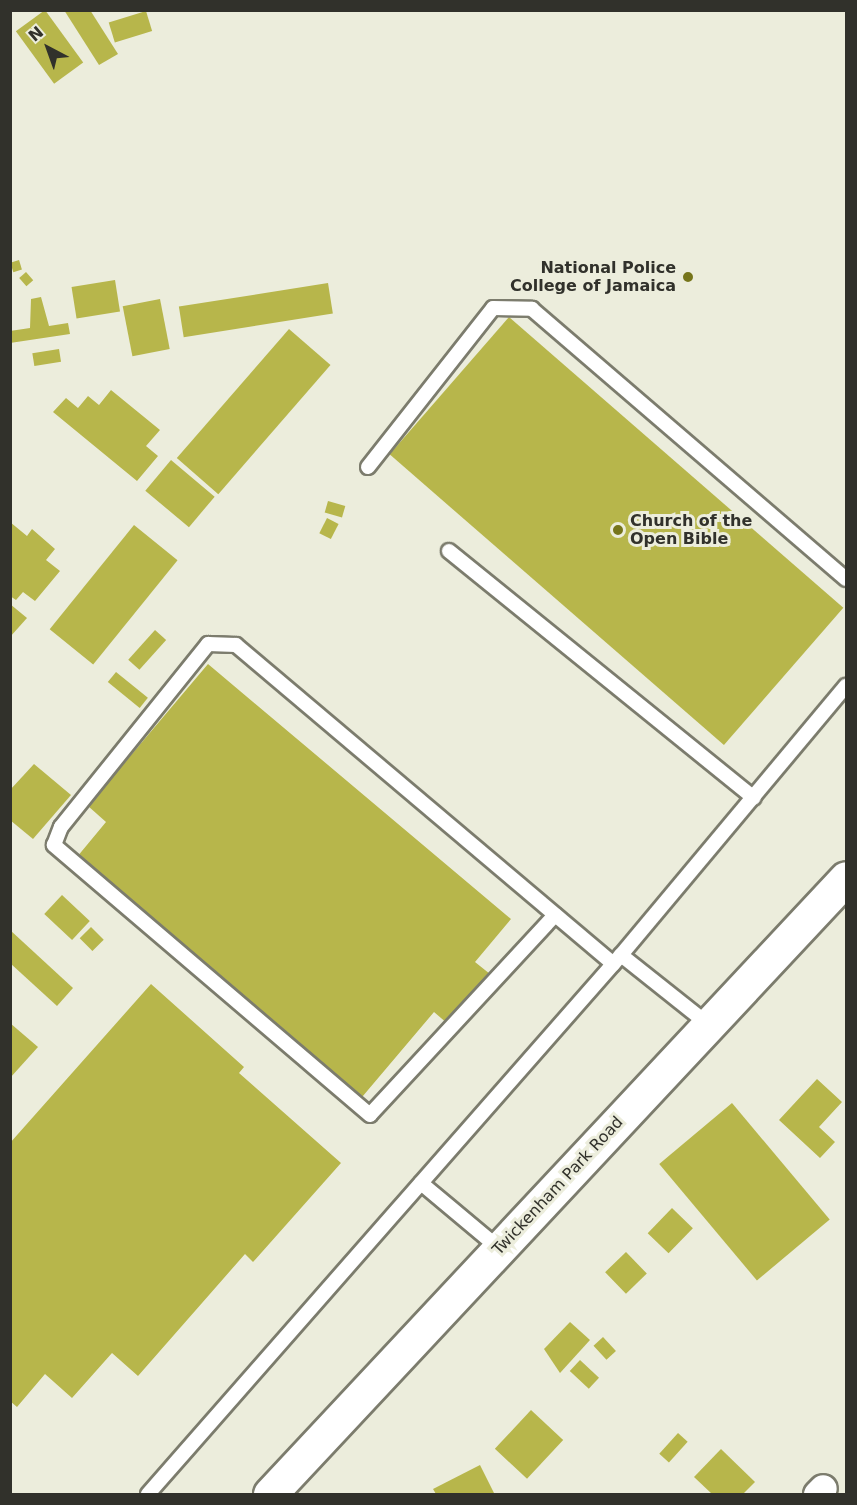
<!DOCTYPE html>
<style>
body{margin:0}
#map{position:relative;width:857px;height:1505px;overflow:hidden;background:#eceddc;font-family:"DejaVu Sans",sans-serif}
div>[style]{position:absolute}
.building>*{inset:0;background:#b7b64b;transform-origin:0 0}
.roads{filter:drop-shadow(2px 0 #7c7c6d) drop-shadow(-2px 0 #7c7c6d) drop-shadow(0 2px #7c7c6d) drop-shadow(0 -2px #7c7c6d)}
.service>*{height:14px;margin:-7px;padding:0 7px;transform-origin:7px;border-radius:7px;background:#fff}
.minor>*{height:27px;margin:-13.5px;padding:0 13.5px;transform-origin:13.5px;border-radius:13.5px;background:#fff}
.secondary>*{height:33px;margin:-16.5px;padding:0 16.5px;transform-origin:16.5px;border-radius:16.5px;background:#fff}
.dots>*{width:16px;height:16px;translate:-50% -50%;box-sizing:border-box;border:3px solid #eceddc;border-radius:50%}
span{translate:-50% -50%;white-space:nowrap;text-align:center;line-height:1.15;-webkit-text-stroke:6px #eceddc;paint-order:stroke}
.poi-label{font-size:16px;color:#31312b;font-weight:700}
.right{translate:-100% -50%;text-align:right}
.left{translate:0 -50%;text-align:left}
.street-label{font-size:16px;color:#31312b}
.frame{position:absolute;inset:0;border:12px solid #31312b;pointer-events:none}
.north{position:absolute;left:18px;top:18px;width:60px;height:60px;-webkit-text-stroke:4px #eceddc;paint-order:stroke;rotate:319deg;font-size:16px;font-weight:700;line-height:24px;text-align:center;color:#31312b}
.north::after{content:'';display:block;margin:auto;width:21px;height:27px;background:#31312b;clip-path:polygon(50% 0,100% 100%,50% 72%,0 100%)}
</style>
<div id="map">
<div class="building">
<i style="left:45px;top:10px;width:65px;height:36px;rotate:54deg"></i>
<i style="clip-path:polygon(64px 10px,90px 10px,118px 54px,99px 65px)"></i>
<i style="left:146px;top:11px;width:21px;height:39px;rotate:73deg"></i>
<i style="left:19px;top:260px;width:10px;height:9px;rotate:73deg"></i>
<i style="left:26px;top:272px;width:11px;height:9px;rotate:49deg"></i>
<i style="left:115px;top:280px;width:32px;height:44px;rotate:81deg"></i>
<i style="left:328px;top:283px;width:31px;height:151px;rotate:81deg"></i>
<i style="clip-path:polygon(41px 297px,49px 326px,68px 323px,70px 334px,10px 343px,10px 331px,30px 328px,31px 299px)"></i>
<i style="left:160px;top:299px;width:51px;height:38px;rotate:79deg"></i>
<i style="left:509px;top:317px;width:443px;height:182px;rotate:41deg"></i>
<i style="left:289px;top:329px;width:55px;height:171px;rotate:41deg"></i>
<i style="left:59px;top:349px;width:13px;height:27px;rotate:81deg"></i>
<i style="clip-path:polygon(111px 390px,160px 430px,146px 446px,158px 456px,137px 481px,53px 412px,66px 398px,78px 408px,88px 396px,99px 405px)"></i>
<i style="left:171px;top:460px;width:57px;height:40px;rotate:40deg"></i>
<i style="left:328px;top:501px;width:18px;height:12px;rotate:16deg"></i>
<i style="left:327px;top:518px;width:13px;height:17px;rotate:27deg"></i>
<i style="clip-path:polygon(10px 522px,27px 536px,32px 529px,55px 549px,46px 560px,60px 571px,35px 601px,23px 592px,16px 600px,10px 596px)"></i>
<i style="left:134px;top:525px;width:56px;height:134px;rotate:39deg"></i>
<i style="clip-path:polygon(10px 604px,27px 618px,10px 637px)"></i>
<i style="left:155px;top:630px;width:15px;height:40px;rotate:42deg"></i>
<i style="clip-path:polygon(208px 664px,511px 919px,475px 962px,490px 974px,448px 1024px,434px 1012px,357px 1103px,72px 863px,106px 822px,88px 806px)"></i>
<i style="left:116px;top:672px;width:41px;height:13px;rotate:39deg"></i>
<i style="clip-path:polygon(34px 764px,71px 795px,33px 839px,10px 820px,10px 790px)"></i>
<i style="left:62px;top:895px;width:38px;height:26px;rotate:43deg"></i>
<i style="left:91px;top:927px;width:18px;height:16px;rotate:45deg"></i>
<i style="clip-path:polygon(10px 930px,73px 988px,57px 1006px,10px 963px)"></i>
<i style="clip-path:polygon(151px 984px,244px 1067px,239px 1073px,341px 1163px,253px 1262px,245px 1254px,138px 1376px,112px 1353px,72px 1398px,45px 1374px,17px 1407px,10px 1401px,10px 1143px)"></i>
<i style="clip-path:polygon(10px 1023px,38px 1047px,10px 1078px)"></i>
<i style="clip-path:polygon(817px 1079px,842px 1102px,819px 1127px,835px 1142px,820px 1158px,779px 1120px)"></i>
<i style="left:732px;top:1103px;width:152px;height:95px;rotate:50deg"></i>
<i style="left:672px;top:1208px;width:29px;height:35px;rotate:44deg"></i>
<i style="left:626px;top:1252px;width:30px;height:29px;rotate:46deg"></i>
<i style="clip-path:polygon(570px 1322px,590px 1340px,560px 1373px,544px 1349px)"></i>
<i style="left:603px;top:1337px;width:19px;height:13px;rotate:47deg"></i>
<i style="left:580px;top:1360px;width:26px;height:15px;rotate:43deg"></i>
<i style="left:531px;top:1410px;width:44px;height:53px;rotate:43deg"></i>
<i style="left:678px;top:1433px;width:13px;height:28px;rotate:42deg"></i>
<i style="clip-path:polygon(721px 1449px,755px 1482px,743px 1494px,712px 1494px,694px 1477px)"></i>
<i style="clip-path:polygon(480px 1465px,494px 1493px,436px 1494px,433px 1489px)"></i>
</div>
<div class="roads">
<div class="service">
<i style="left:368px;top:467px;width:202px;rotate:-51.8deg"></i>
<i style="left:493px;top:308px;width:39px;rotate:1deg"></i>
<i style="left:532px;top:309px;width:414px;rotate:40.7deg"></i>
<i style="left:449px;top:551px;width:392px;rotate:39deg"></i>
<i style="left:555px;top:915px;width:272px;rotate:132.8deg"></i>
<i style="left:370px;top:1115px;width:416px;rotate:-139.5deg"></i>
<i style="left:54px;top:845px;width:19px;rotate:-69deg"></i>
<i style="left:61px;top:827px;width:235px;rotate:-51.2deg"></i>
<i style="left:208px;top:644px;width:28px;rotate:2deg"></i>
<i style="left:236px;top:645px;width:494px;rotate:40.2deg"></i>
<i style="left:621px;top:955px;width:112px;rotate:38.5deg"></i>
<i style="left:421px;top:1183px;width:103px;rotate:39.9deg"></i>
<i style="left:148px;top:1494px;width:717px;rotate:-48.73deg"></i>
<i style="left:621px;top:955px;width:351px;rotate:-50.1deg"></i>
</div>
<div class="minor">
<i style="left:817px;top:1494px;width:8px;rotate:-45deg"></i>
</div>
<div class="secondary">
<i style="left:270px;top:1494px;width:843px;rotate:-46.92deg"></i>
</div>
</div>
<div class="dots">
<i style="left:688px;top:277px;background:#76751b"></i>
<i style="left:618px;top:530px;background:#76751b"></i>
</div>
<div class="poi-label">
<span class="right" style="left:676px;top:277px">National Police<br>College of Jamaica</span>
<span class="left" style="left:630px;top:530px">Church of the<br>Open Bible</span>
</div>
<div class="street-label">
<span style="left:558px;top:1186px;rotate:-47deg">Twickenham Park Road</span>
</div>
<div class="frame"></div>
<div class="north">N</div>
</div>
